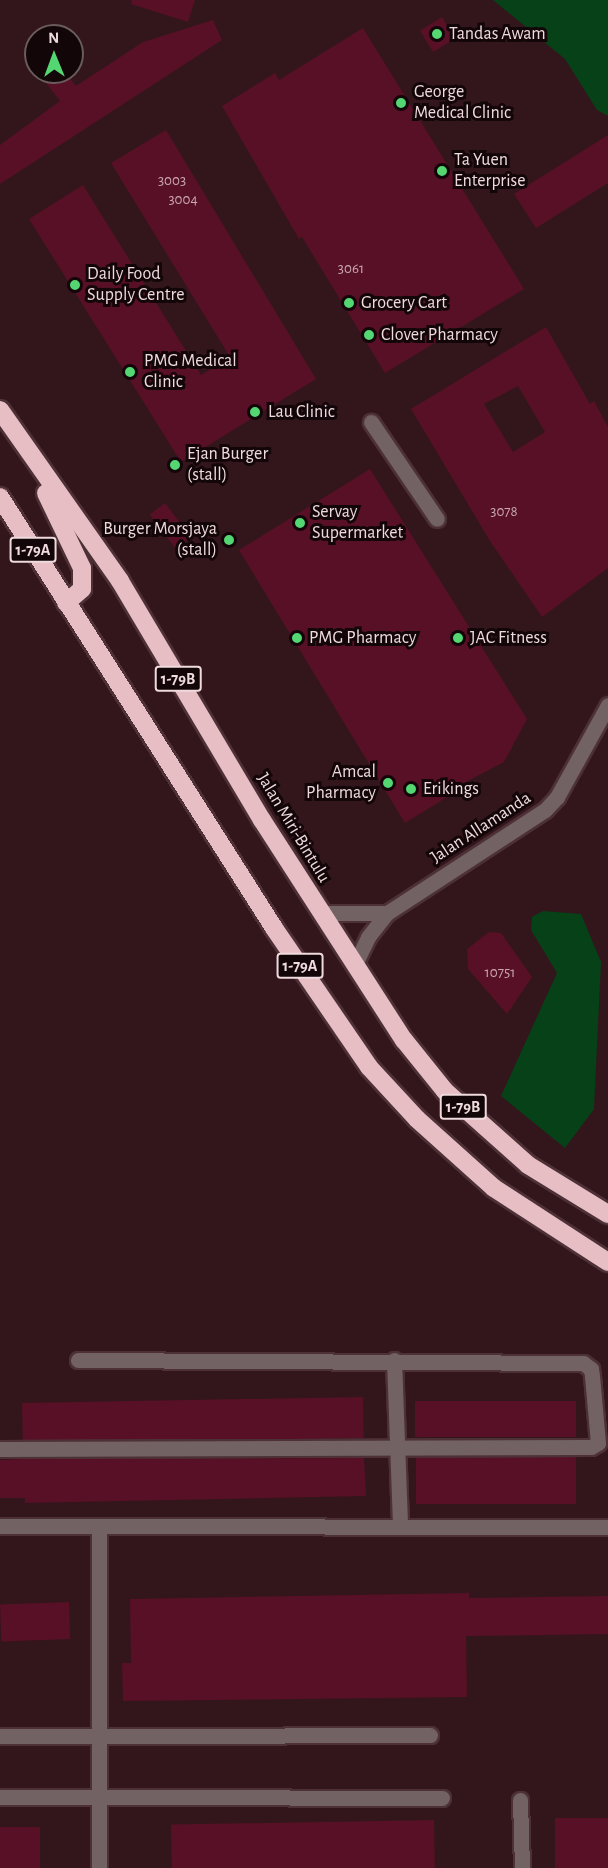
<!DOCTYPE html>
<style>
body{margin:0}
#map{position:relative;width:608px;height:1868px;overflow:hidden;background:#33161c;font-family:"Alegreya Sans",sans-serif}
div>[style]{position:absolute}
.green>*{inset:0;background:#064118}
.building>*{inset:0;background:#571025;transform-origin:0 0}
.roads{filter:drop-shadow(2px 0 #4d3137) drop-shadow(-2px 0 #4d3137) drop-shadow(0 2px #4d3137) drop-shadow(0 -2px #4d3137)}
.minor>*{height:15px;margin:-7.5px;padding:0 7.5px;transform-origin:7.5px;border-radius:7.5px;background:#726264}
.highway>*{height:18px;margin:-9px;padding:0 9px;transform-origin:9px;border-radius:9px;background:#e7bec4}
.dots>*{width:16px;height:16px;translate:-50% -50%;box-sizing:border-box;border:3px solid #120608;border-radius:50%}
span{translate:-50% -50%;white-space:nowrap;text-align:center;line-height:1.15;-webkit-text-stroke:6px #120608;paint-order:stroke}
.number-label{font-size:15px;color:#c9a8af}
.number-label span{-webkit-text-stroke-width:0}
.shield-label span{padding:2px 4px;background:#120608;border:2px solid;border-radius:4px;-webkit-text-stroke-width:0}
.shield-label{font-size:16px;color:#efdadd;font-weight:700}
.poi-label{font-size:18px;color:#efdadd}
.left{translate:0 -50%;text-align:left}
.right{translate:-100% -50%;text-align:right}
.street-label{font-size:18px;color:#efdadd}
.north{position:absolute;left:24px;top:24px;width:60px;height:60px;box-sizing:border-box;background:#120608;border:2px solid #6a5b5d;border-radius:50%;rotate:359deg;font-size:16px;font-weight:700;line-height:24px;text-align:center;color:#efdadd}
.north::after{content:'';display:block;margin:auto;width:21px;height:27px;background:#54d672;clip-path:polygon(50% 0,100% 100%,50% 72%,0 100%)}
</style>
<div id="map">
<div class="green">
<i style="clip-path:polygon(493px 0,608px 0,608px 116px,597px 110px,565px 59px)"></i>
<i style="clip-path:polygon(543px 911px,581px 914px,601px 962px,594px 1109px,565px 1148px,501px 1096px,557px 973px,531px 930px,532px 917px)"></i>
</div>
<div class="building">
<i style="clip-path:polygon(132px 0,195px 0,188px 22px,131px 4px)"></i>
<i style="left:442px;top:17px;width:25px;height:26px;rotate:58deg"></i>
<i style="clip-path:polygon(213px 20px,222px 40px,0 184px,0 145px,60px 101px,38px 72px,65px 72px,76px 86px,143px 42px)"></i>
<i style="clip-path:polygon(363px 28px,524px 289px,385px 373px,302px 237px,299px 239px,222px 106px,275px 73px,279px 80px)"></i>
<i style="clip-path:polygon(166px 130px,316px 379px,181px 462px,29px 219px,83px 185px,201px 375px,230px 357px,111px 163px)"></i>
<i style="clip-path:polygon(608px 135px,608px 183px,536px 228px,514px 194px)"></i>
<i style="clip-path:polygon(evenodd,546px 327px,590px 404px,594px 401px,608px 427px,608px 568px,542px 617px,490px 541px,411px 409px,546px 327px,518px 386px,545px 432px,513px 452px,484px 404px,518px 386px)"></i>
<i style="clip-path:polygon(370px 469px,527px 719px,504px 762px,458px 786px,460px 789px,405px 823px,239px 550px)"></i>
<i style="left:165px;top:503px;width:43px;height:19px;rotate:53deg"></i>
<i style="clip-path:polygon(489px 932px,501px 933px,532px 977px,507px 1014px,468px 969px,467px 949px)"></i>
<i style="left:363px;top:1397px;width:41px;height:341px;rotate:89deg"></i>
<i style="left:576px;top:1401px;width:36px;height:161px;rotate:90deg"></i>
<i style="left:416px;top:1457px;width:160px;height:47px"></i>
<i style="clip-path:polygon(23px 1459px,364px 1458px,366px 1496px,25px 1503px,25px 1498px,0 1498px,0 1460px)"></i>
<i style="clip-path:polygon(469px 1593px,469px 1598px,608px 1596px,608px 1634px,466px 1636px,467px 1697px,123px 1701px,122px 1663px,131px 1663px,130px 1599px)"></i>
<i style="left:69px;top:1602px;width:37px;height:69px;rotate:88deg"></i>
<i style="left:608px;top:1818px;width:50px;height:53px;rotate:90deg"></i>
<i style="left:434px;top:1820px;width:48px;height:263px;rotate:89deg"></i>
<i style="left:0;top:1827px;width:40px;height:41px"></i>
</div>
<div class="roads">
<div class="minor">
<i style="left:371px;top:422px;width:117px;rotate:55.8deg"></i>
<i style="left:321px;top:913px;width:66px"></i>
<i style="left:355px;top:964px;width:30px;rotate:-64deg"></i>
<i style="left:368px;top:937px;width:31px;rotate:-52deg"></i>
<i style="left:387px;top:913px;width:189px;rotate:-33.1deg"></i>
<i style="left:545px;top:810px;width:18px;rotate:-47deg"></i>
<i style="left:557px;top:797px;width:105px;rotate:-61deg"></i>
<i style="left:394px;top:1360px;width:164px;rotate:87.9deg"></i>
<i style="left:0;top:1449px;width:591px;rotate:-0.19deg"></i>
<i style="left:591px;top:1447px;width:8px;rotate:-30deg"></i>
<i style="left:598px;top:1443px;width:67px;rotate:-95.1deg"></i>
<i style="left:592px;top:1376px;width:7px;rotate:-98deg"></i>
<i style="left:591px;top:1369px;width:10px;rotate:-143deg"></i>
<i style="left:583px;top:1363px;width:505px;rotate:-179.66deg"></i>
<i style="left:0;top:1526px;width:608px;rotate:0.09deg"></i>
<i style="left:0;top:1736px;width:430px;rotate:-0.1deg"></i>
<i style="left:0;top:1797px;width:442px;rotate:0.1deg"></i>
<i style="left:520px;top:1800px;width:68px;rotate:88.3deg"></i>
<i style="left:99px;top:1868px;width:342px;rotate:-90deg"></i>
</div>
<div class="highway">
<i style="left:0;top:410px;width:209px;rotate:54.9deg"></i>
<i style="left:120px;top:581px;width:278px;rotate:59.3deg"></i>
<i style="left:262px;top:820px;width:262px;rotate:57.2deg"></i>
<i style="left:404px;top:1040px;width:65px;rotate:51.2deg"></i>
<i style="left:445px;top:1091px;width:111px;rotate:41.7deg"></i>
<i style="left:528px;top:1165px;width:94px;rotate:31.5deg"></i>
<i style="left:46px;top:493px;width:83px;rotate:64.4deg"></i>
<i style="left:82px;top:568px;width:21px;rotate:90deg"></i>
<i style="left:82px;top:589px;width:21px;rotate:139deg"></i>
<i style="left:0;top:497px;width:511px;rotate:57.55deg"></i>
<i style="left:274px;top:928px;width:168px;rotate:55.6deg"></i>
<i style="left:369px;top:1067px;width:71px;rotate:47.3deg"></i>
<i style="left:417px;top:1119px;width:103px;rotate:41.9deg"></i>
<i style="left:494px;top:1188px;width:136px;rotate:33deg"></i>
</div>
</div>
<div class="dots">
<i style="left:437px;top:34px;background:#54d672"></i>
<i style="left:401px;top:103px;background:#54d672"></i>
<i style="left:442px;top:171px;background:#54d672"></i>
<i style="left:75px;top:285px;background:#54d672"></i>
<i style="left:349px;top:303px;background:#54d672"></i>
<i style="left:369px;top:335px;background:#54d672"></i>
<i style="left:130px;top:372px;background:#54d672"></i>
<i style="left:255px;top:412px;background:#54d672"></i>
<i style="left:175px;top:465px;background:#54d672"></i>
<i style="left:300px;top:523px;background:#54d672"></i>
<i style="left:229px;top:540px;background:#54d672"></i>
<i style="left:297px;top:638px;background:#54d672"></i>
<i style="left:458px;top:638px;background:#54d672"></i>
<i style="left:388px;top:783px;background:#54d672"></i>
<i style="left:411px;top:789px;background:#54d672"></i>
</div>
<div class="number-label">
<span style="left:172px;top:181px">3003</span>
<span style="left:183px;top:200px">3004</span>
<span style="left:351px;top:269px">3061</span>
<span style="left:504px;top:512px">3078</span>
<span style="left:500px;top:973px">10751</span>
</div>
<div class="shield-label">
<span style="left:33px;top:550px">1-79A</span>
<span style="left:178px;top:679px">1-79B</span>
<span style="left:300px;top:966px">1-79A</span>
<span style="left:463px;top:1107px">1-79B</span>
</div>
<div class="poi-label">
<span class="left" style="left:449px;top:34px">Tandas Awam</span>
<span class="left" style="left:414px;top:103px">George<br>Medical Clinic</span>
<span class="left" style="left:454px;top:171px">Ta Yuen<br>Enterprise</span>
<span class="left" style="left:87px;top:285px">Daily Food<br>Supply Centre</span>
<span class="left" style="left:361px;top:303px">Grocery Cart</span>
<span class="left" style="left:381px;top:335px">Clover Pharmacy</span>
<span class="left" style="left:144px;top:372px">PMG Medical<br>Clinic</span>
<span class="left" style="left:268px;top:412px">Lau Clinic</span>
<span class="left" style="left:187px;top:465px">Ejan Burger<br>(stall)</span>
<span class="left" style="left:312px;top:523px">Servay<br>Supermarket</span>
<span class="right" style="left:217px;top:540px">Burger Morsjaya<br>(stall)</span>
<span class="left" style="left:309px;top:638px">PMG Pharmacy</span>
<span class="left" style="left:470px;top:638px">JAC Fitness</span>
<span class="right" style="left:376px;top:783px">Amcal<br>Pharmacy</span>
<span class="left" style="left:423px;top:789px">Erikings</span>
</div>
<div class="street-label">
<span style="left:293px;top:828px;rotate:59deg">Jalan Miri-Bintulu</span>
<span style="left:481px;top:828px;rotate:-33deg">Jalan Allamanda</span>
</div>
<div class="north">N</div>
</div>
